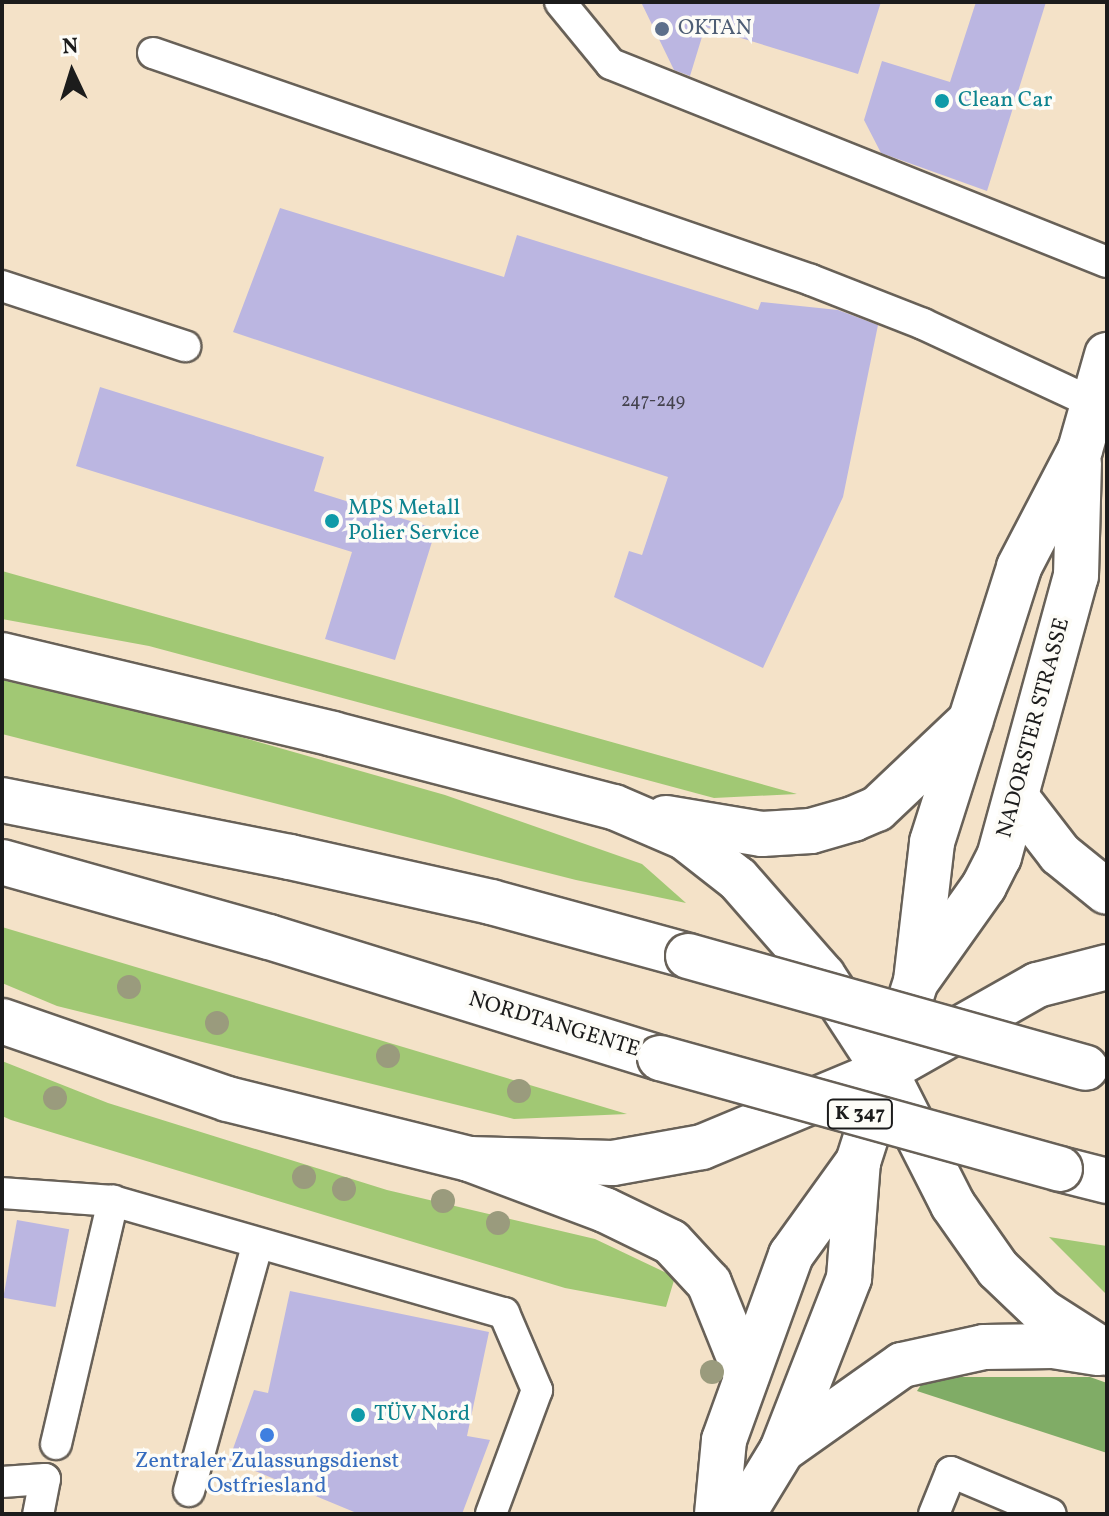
<!DOCTYPE html>
<meta charset="utf-8">
<style>
body{margin:0}
#map{position:relative;width:1109px;height:1516px;overflow:hidden;background:#f4e2c8;font-family:Vollkorn,serif}
div>[style]{position:absolute}
.green>*{inset:0;background:#a1c874}
.forest>*{inset:0;background:#80ac66}
.building>*{inset:0;background:#bbb6e1;transform-origin:0 0}
.roads{filter:drop-shadow(2px 0 #686158) drop-shadow(-2px 0 #686158) drop-shadow(0 2px #686158) drop-shadow(0 -2px #686158)}
.service>*{height:30px;margin:-15px;padding:0 15px;transform-origin:15px;border-radius:15px;background:#fff}
.tertiary>*{height:44px;margin:-22px;padding:0 22px;transform-origin:22px;border-radius:22px;background:#fff}
.trunk>*{height:44px;margin:-22px;padding:0 22px;transform-origin:22px;border-radius:22px;background:#fff}
.motorway>*{height:44px;margin:-22px;padding:0 22px;transform-origin:22px;border-radius:22px;background:#fff}
.bridges{filter:drop-shadow(2px 0 #686158) drop-shadow(-2px 0 #686158) drop-shadow(0 2px #686158) drop-shadow(0 -2px #686158)}
.trunk-bridge>*{height:44px;margin:-22px;padding:0 22px;transform-origin:22px;border-radius:22px;background:#fff}
.trees>*{width:24px;height:24px;margin:-12px;border-radius:50%;background:#9a9b7d}
.dots>*{width:22px;height:22px;translate:-50% -50%;box-sizing:border-box;border:4px solid #fdfcf7;border-radius:50%}
span{translate:-50% -50%;white-space:nowrap;text-align:center;line-height:1.15;-webkit-text-stroke:7px #fdfcf7;paint-order:stroke}
.number-label{font-size:18px;color:#44424d}
.number-label span{-webkit-text-stroke-width:0}
.shield-label span{padding:2px 6px;background:#fdfcf7;border:2px solid;border-radius:6px;-webkit-text-stroke-width:0}
.shield-label{font-size:20px;color:#1c1c1c;font-weight:700}
.service-label{font-size:22px;color:#4e5e75}
.left{translate:0 -50%;text-align:left}
.culture-label{font-size:22px;color:#0d838f}
.street-label{font-size:22px;color:#1c1c1c}
.shop-label{font-size:22px;color:#366cbe}
.frame{position:absolute;inset:0;border:4px solid #1c1c1c;pointer-events:none}
.north{position:absolute;left:32px;top:32px;width:80px;height:80px;-webkit-text-stroke:6px #fdfcf7;paint-order:stroke;rotate:356deg;font-size:22px;font-weight:700;line-height:32px;text-align:center;color:#1c1c1c}
.north::after{content:'';display:block;margin:auto;width:28px;height:36px;background:#1c1c1c;clip-path:polygon(50% 0,100% 100%,50% 72%,0 100%)}
</style>
<div id="map">
<div class="green">
<i style="clip-path:polygon(2px 571px,797px 794px,714px 798px,149px 646px,2px 619px)"></i>
<i style="clip-path:polygon(2px 680px,209px 728px,445px 795px,642px 864px,686px 903px,576px 880px,2px 734px)"></i>
<i style="clip-path:polygon(2px 927px,627px 1114px,514px 1119px,57px 1006px,2px 983px)"></i>
<i style="clip-path:polygon(2px 1061px,108px 1103px,387px 1190px,595px 1239px,675px 1277px,666px 1307px,565px 1288px,11px 1120px,2px 1116px)"></i>
<i style="clip-path:polygon(1049px 1237px,1107px 1246px,1107px 1295px)"></i>
</div>
<div class="forest">
<i style="clip-path:polygon(926px 1377px,1090px 1377px,1107px 1383px,1107px 1453px,917px 1391px)"></i>
</div>
<div class="building">
<i style="clip-path:polygon(641px 2px,881px 2px,858px 74px,705px 27px,690px 76px,674px 70px)"></i>
<i style="clip-path:polygon(976px 2px,1046px 2px,987px 191px,881px 153px,864px 120px,882px 61px,950px 82px)"></i>
<i style="clip-path:polygon(280px 208px,504px 277px,517px 235px,758px 310px,761px 302px,838px 310px,878px 325px,843px 497px,763px 668px,614px 597px,629px 551px,642px 555px,668px 477px,233px 332px)"></i>
<i style="clip-path:polygon(100px 387px,324px 457px,314px 491px,436px 529px,395px 660px,325px 639px,352px 552px,76px 466px)"></i>
<i style="left:17px;top:1220px;width:53px;height:79px;rotate:10deg"></i>
<i style="clip-path:polygon(290px 1291px,489px 1332px,467px 1436px,490px 1440px,462px 1514px,359px 1514px,229px 1460px,254px 1390px,268px 1393px)"></i>
</div>
<div class="roads">
<div class="service">
<i style="left:560px;top:2px;width:80px;rotate:50.6deg"></i>
<i style="left:611px;top:64px;width:534px;rotate:21.76deg"></i>
<i style="left:153px;top:53px;width:696px;rotate:19.03deg"></i>
<i style="left:811px;top:280px;width:120px;rotate:21.4deg"></i>
<i style="left:923px;top:324px;width:187px;rotate:24.9deg"></i>
<i style="left:2px;top:286px;width:193px;rotate:18.2deg"></i>
<i style="left:2px;top:1193px;width:111px;rotate:4.1deg"></i>
<i style="left:113px;top:1201px;width:407px;rotate:16deg"></i>
<i style="left:504px;top:1313px;width:84px;rotate:66.8deg"></i>
<i style="left:537px;top:1390px;width:132px;rotate:110.4deg"></i>
<i style="left:56px;top:1444px;width:250px;rotate:-76.8deg"></i>
<i style="left:2px;top:1482px;width:43px;rotate:-4deg"></i>
<i style="left:45px;top:1479px;width:36px;rotate:101deg"></i>
<i style="left:189px;top:1491px;width:257px;rotate:-74.5deg"></i>
<i style="left:934px;top:1514px;width:45px;rotate:-68deg"></i>
<i style="left:951px;top:1472px;width:108px;rotate:22.8deg"></i>
</div>
<div class="tertiary">
<i style="left:918px;top:979px;width:114px;rotate:-54.6deg"></i>
<i style="left:984px;top:886px;width:33px;rotate:-63deg"></i>
<i style="left:999px;top:857px;width:291px;rotate:-74.7deg"></i>
<i style="left:1076px;top:576px;width:113px;rotate:-88.5deg"></i>
<i style="left:717px;top:1514px;width:74px;rotate:-84.6deg"></i>
<i style="left:724px;top:1440px;width:197px;rotate:-70.1deg"></i>
<i style="left:791px;top:1255px;width:115px;rotate:-54.2deg"></i>
<i style="left:743px;top:1514px;width:75px;rotate:-58.6deg"></i>
<i style="left:782px;top:1450px;width:185px;rotate:-68.7deg"></i>
<i style="left:849px;top:1278px;width:116px;rotate:-85.6deg"></i>
<i style="left:858px;top:1162px;width:190px;rotate:-72.2deg"></i>
<i style="left:916px;top:981px;width:140px;rotate:-83.4deg"></i>
<i style="left:932px;top:842px;width:288px;rotate:-72.4deg"></i>
<i style="left:1019px;top:567px;width:132px;rotate:-62.5deg"></i>
<i style="left:1080px;top:450px;width:99px;rotate:-74.1deg"></i>
</div>
<div class="trunk">
<i style="left:333px;top:734px;width:290px;rotate:14.6deg"></i>
<i style="left:614px;top:807px;width:76px;rotate:23.2deg"></i>
<i style="left:684px;top:837px;width:68px;rotate:37.9deg"></i>
<i style="left:738px;top:879px;width:129px;rotate:48.8deg"></i>
<i style="left:823px;top:976px;width:113px;rotate:56.9deg"></i>
<i style="left:885px;top:1071px;width:150px;rotate:63.1deg"></i>
<i style="left:953px;top:1205px;width:78px;rotate:54.9deg"></i>
<i style="left:998px;top:1269px;width:62px;rotate:43.7deg"></i>
<i style="left:1043px;top:1312px;width:76px;rotate:32.6deg"></i>
<i style="left:1016px;top:797px;width:72px;rotate:52.3deg"></i>
<i style="left:1060px;top:854px;width:60px;rotate:39deg"></i>
<i style="left:666px;top:818px;width:97px;rotate:9.5deg"></i>
<i style="left:762px;top:834px;width:49px;rotate:-3.5deg"></i>
<i style="left:811px;top:831px;width:44px;rotate:-15.9deg"></i>
<i style="left:853px;top:819px;width:26px;rotate:-23deg"></i>
<i style="left:877px;top:809px;width:129px;rotate:-43.4deg"></i>
<i style="left:290px;top:857px;width:206px;rotate:12.6deg"></i>
<i style="left:491px;top:902px;width:204px;rotate:15.3deg"></i>
<i style="left:269px;top:937px;width:409px;rotate:17.2deg"></i>
<i style="left:227px;top:1099px;width:249px;rotate:13.9deg"></i>
<i style="left:469px;top:1159px;width:145px;rotate:20.6deg"></i>
<i style="left:605px;top:1210px;width:73px;rotate:25.9deg"></i>
<i style="left:671px;top:1242px;width:56px;rotate:47.2deg"></i>
<i style="left:709px;top:1283px;width:96px;rotate:68deg"></i>
<i style="left:469px;top:1159px;width:144px;rotate:1.6deg"></i>
<i style="left:613px;top:1163px;width:90px;rotate:-10.2deg"></i>
<i style="left:702px;top:1147px;width:198px;rotate:-22.6deg"></i>
<i style="left:885px;top:1071px;width:175px;rotate:-29.5deg"></i>
<i style="left:1037px;top:985px;width:72px;rotate:-14.4deg"></i>
<i style="left:1060px;top:1169px;width:49px;rotate:14.3deg"></i>
<i style="left:782px;top:1450px;width:147px;rotate:-35.3deg"></i>
<i style="left:902px;top:1365px;width:84px;rotate:-12.4deg"></i>
<i style="left:984px;top:1347px;width:69px;rotate:-0.8deg"></i>
<i style="left:1053px;top:1346px;width:45px;rotate:9deg"></i>
</div>
<div class="motorway">
<i style="left:2px;top:655px;width:340px;rotate:13.4deg"></i>
<i style="left:2px;top:800px;width:294px;rotate:11.2deg"></i>
<i style="left:2px;top:862px;width:277px;rotate:15.7deg"></i>
<i style="left:2px;top:1021px;width:238px;rotate:19.1deg"></i>
</div>
</div>
<div class="bridges">
<div class="trunk-bridge">
<i style="left:688px;top:956px;width:413px;rotate:15.7deg"></i>
<i style="left:660px;top:1058px;width:415px;rotate:15.5deg"></i>
</div>
</div>
<div class="trees">
<i style="left:129px;top:987px"></i>
<i style="left:217px;top:1023px"></i>
<i style="left:388px;top:1056px"></i>
<i style="left:519px;top:1091px"></i>
<i style="left:55px;top:1098px"></i>
<i style="left:304px;top:1177px"></i>
<i style="left:344px;top:1189px"></i>
<i style="left:443px;top:1201px"></i>
<i style="left:498px;top:1223px"></i>
<i style="left:712px;top:1372px"></i>
</div>
<div class="dots">
<i style="left:662px;top:29px;background:#5c6f8a"></i>
<i style="left:942px;top:101px;background:#0f9aa8"></i>
<i style="left:332px;top:521px;background:#0f9aa8"></i>
<i style="left:358px;top:1415px;background:#0f9aa8"></i>
<i style="left:267px;top:1435px;background:#3f7fe0"></i>
</div>
<div class="number-label">
<span style="left:653px;top:402px">247-249</span>
</div>
<div class="shield-label">
<span style="left:860px;top:1114px">K 347</span>
</div>
<div class="service-label">
<span class="left" style="left:678px;top:29px">OKTAN</span>
</div>
<div class="culture-label">
<span class="left" style="left:958px;top:101px">Clean Car</span>
<span class="left" style="left:348px;top:521px">MPS Metall<br>Polier Service</span>
<span class="left" style="left:374px;top:1415px">TÜV Nord</span>
</div>
<div class="street-label">
<span style="left:1034px;top:728px;rotate:-75deg">NADORSTER STRASSE</span>
<span style="left:554px;top:1025px;rotate:17deg">NORDTANGENTE</span>
</div>
<div class="shop-label">
<span style="left:267px;top:1474px">Zentraler Zulassungsdienst<br>Ostfriesland</span>
</div>
<div class="frame"></div>
<div class="north">N</div>
</div>
